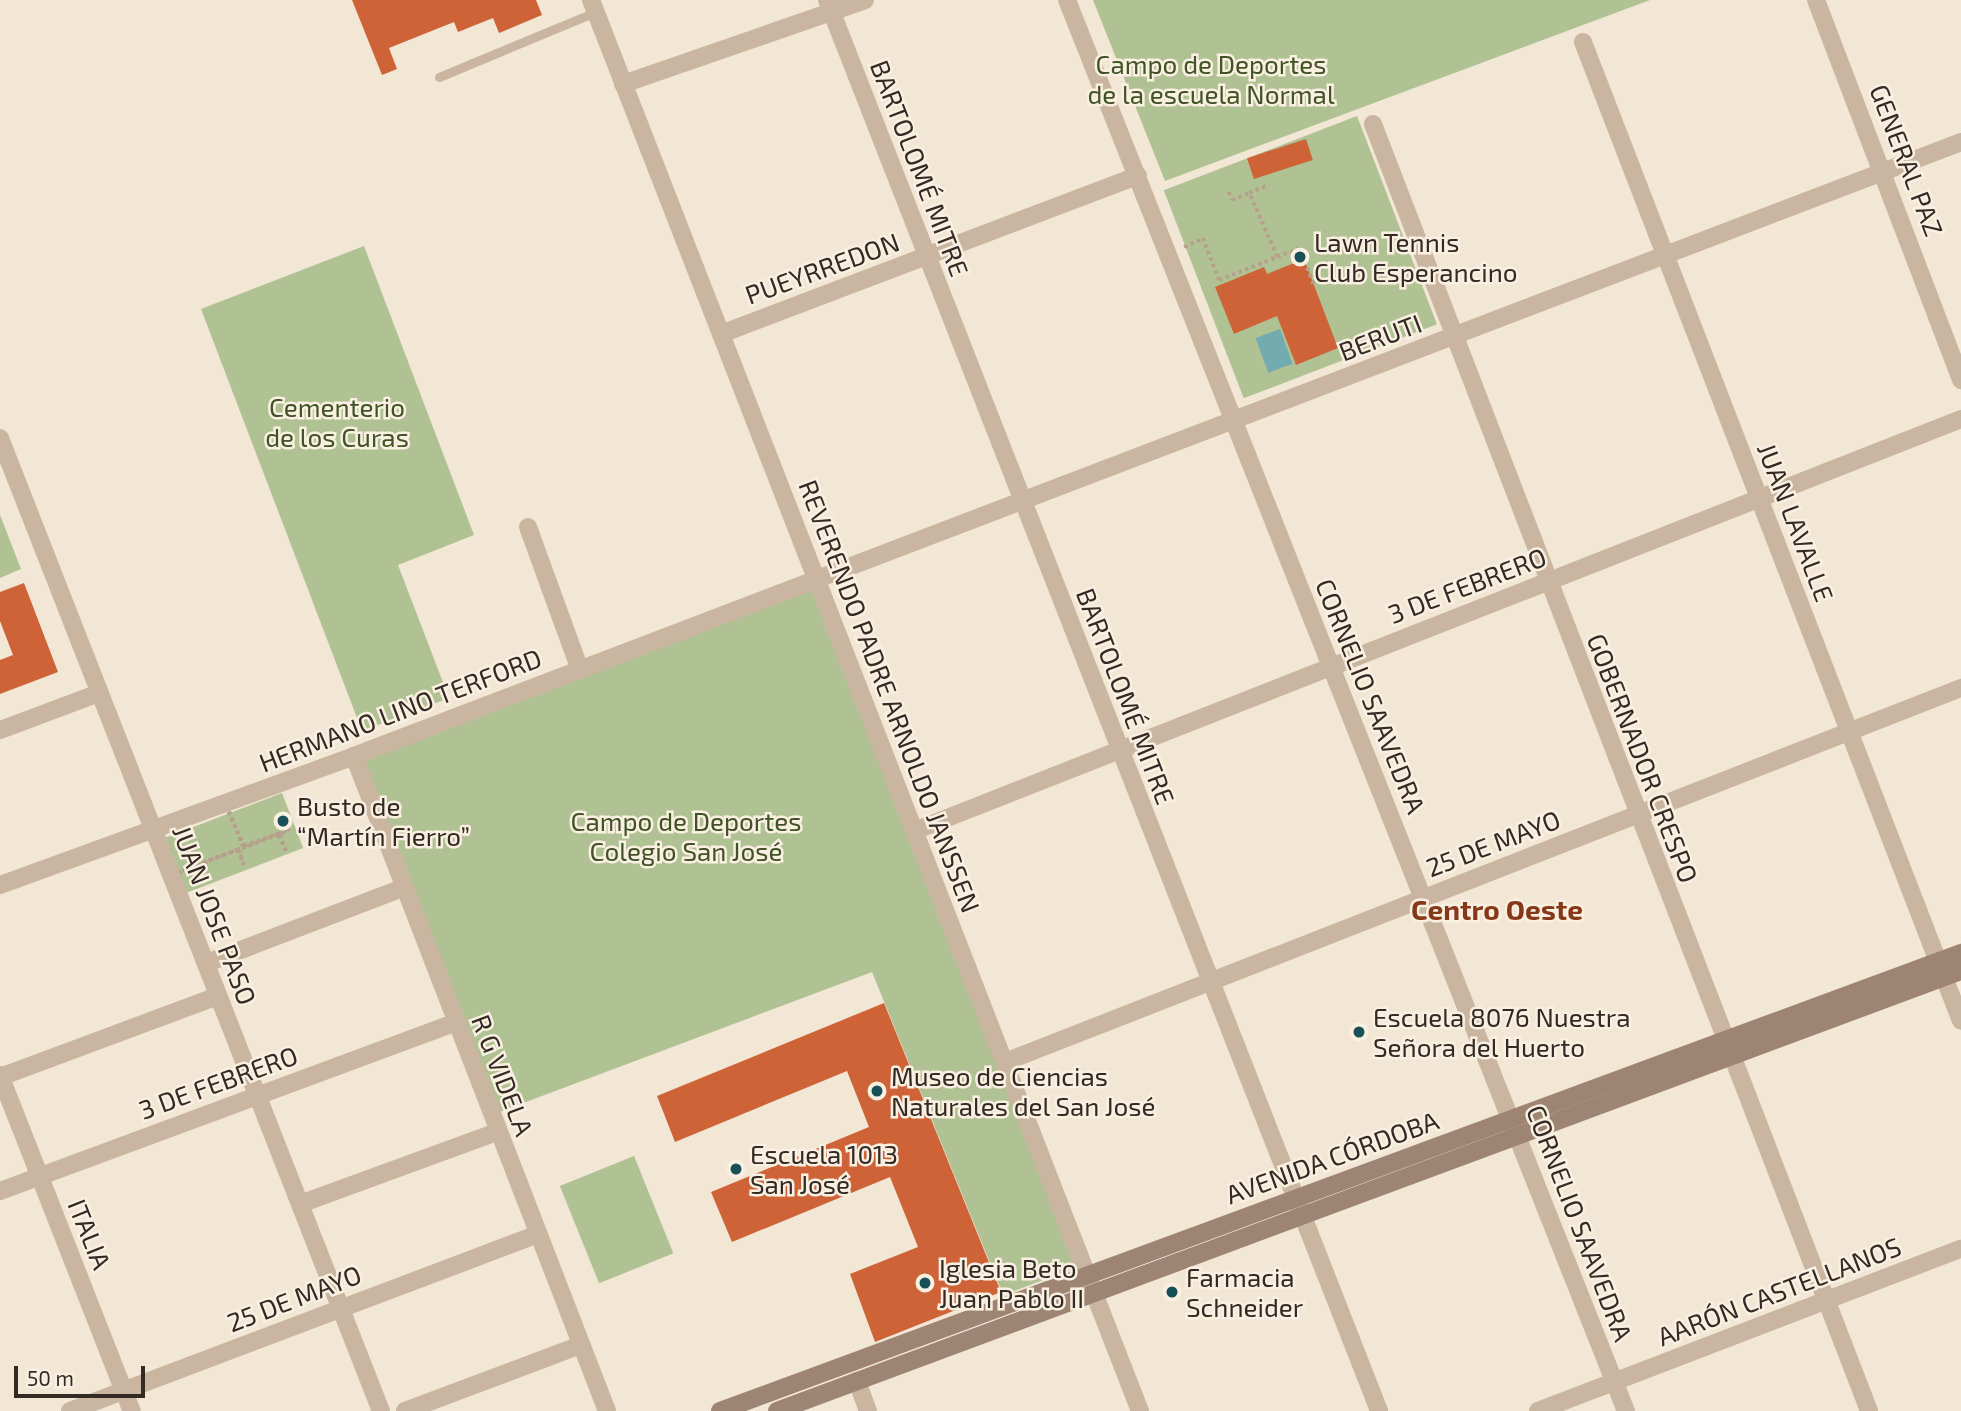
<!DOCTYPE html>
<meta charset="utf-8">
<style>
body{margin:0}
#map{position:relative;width:1961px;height:1411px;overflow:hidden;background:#f2e6d5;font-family:"Exo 2",sans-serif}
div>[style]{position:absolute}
.green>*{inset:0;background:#b0c194;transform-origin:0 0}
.water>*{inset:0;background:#72abb0;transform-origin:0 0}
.building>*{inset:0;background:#ce6337;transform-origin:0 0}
.path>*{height:3.5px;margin-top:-1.75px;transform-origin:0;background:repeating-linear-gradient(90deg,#b6a08b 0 3.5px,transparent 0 7px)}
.lane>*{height:9px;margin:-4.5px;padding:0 4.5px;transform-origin:4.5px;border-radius:4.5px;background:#cab6a0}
.street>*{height:18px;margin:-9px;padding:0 9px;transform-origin:9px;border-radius:9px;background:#cab6a0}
.secondary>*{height:18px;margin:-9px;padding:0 9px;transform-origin:9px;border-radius:9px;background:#9e8472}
.dots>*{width:19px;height:19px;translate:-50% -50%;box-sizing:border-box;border:4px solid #faf0e1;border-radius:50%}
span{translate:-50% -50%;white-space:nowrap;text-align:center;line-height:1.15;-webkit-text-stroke:5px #faf0e1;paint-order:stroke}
.park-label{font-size:26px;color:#405326}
.street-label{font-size:26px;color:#342a24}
.poi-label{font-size:26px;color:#342a24}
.left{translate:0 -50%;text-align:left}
.neighbourhood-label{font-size:28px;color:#873818;font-weight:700}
.scale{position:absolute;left:14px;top:1366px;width:131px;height:32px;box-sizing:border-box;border:4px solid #342a24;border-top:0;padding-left:9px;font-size:21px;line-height:24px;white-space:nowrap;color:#342a24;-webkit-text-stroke:5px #faf0e1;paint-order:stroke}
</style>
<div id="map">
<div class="green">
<i style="clip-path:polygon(1093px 0,1650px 0,1165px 181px)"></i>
<i style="left:1357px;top:116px;width:223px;height:207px;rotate:69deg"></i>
<i style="clip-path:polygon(364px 246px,474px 535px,398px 565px,449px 698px,362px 731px,201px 309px)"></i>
<i style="clip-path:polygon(0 515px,21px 569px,0 578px)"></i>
<i style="clip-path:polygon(816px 579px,1083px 1265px,1003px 1295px,872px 972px,497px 1113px,354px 756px)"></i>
<i style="left:282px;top:793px;width:59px;height:127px;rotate:69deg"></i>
<i style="left:634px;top:1156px;width:105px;height:80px;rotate:68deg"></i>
</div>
<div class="water">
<i style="left:1280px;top:329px;width:37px;height:26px;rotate:70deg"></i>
</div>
<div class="building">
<i style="clip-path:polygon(352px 0,536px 0,542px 15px,499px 33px,493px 18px,458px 32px,454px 22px,389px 48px,397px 69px,382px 75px)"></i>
<i style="left:1306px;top:139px;width:22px;height:62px;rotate:72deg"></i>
<i style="clip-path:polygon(1304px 259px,1338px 348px,1296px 365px,1277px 316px,1234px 334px,1215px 287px,1264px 267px,1267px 274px)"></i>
<i style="clip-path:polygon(24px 583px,58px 672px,0 694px,0 660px,13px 655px,0 621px,0 592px)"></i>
<i style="clip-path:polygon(884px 1003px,1001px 1292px,875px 1342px,850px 1274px,918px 1247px,890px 1177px,732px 1242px,711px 1192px,869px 1127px,847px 1071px,675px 1142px,657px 1096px)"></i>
</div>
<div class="path">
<i style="left:1229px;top:192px;width:9px;rotate:69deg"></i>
<i style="left:1232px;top:200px;width:18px;rotate:-22deg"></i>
<i style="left:1184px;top:247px;width:21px;rotate:-25deg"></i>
<i style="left:1203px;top:238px;width:45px;rotate:69.1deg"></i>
<i style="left:1219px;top:280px;width:62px;rotate:-21.6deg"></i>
<i style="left:1277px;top:257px;width:70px;rotate:-113.6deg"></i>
<i style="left:1249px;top:193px;width:21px;rotate:-23deg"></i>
<i style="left:1277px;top:257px;width:25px;rotate:-21deg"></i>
<i style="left:1300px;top:248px;width:40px;rotate:69deg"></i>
<i style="left:229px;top:812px;width:37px;rotate:66deg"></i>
<i style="left:244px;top:846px;width:49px;rotate:-20.3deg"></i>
<i style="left:290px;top:829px;width:12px;rotate:149deg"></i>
<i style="left:280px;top:835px;width:17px;rotate:69deg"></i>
<i style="left:286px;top:851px;width:18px;rotate:-117deg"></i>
<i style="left:278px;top:835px;width:42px;rotate:159deg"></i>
<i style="left:239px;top:850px;width:16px;rotate:72deg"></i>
<i style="left:244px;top:865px;width:16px;rotate:-112deg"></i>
<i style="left:238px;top:850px;width:64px;rotate:159deg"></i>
<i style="left:178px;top:873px;width:70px;rotate:-21.8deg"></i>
<i style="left:243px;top:847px;width:38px;rotate:-112deg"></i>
</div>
<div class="lane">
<i style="left:439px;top:77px;width:169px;rotate:-22.6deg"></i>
</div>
<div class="street">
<i style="left:591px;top:0;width:1514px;rotate:68.74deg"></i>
<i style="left:827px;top:0;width:1515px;rotate:68.63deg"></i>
<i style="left:1067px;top:0;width:1518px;rotate:68.39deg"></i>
<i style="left:1816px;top:0;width:407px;rotate:69.1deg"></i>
<i style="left:1583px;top:42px;width:1049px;rotate:68.89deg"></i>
<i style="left:623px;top:84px;width:256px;rotate:-19.1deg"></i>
<i style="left:1373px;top:124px;width:1379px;rotate:68.92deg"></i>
<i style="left:721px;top:334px;width:446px;rotate:-20.8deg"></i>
<i style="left:0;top:438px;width:1045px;rotate:68.62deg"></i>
<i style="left:528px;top:527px;width:152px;rotate:70deg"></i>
<i style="left:0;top:730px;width:106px;rotate:-20.5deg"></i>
<i style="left:354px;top:756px;width:702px;rotate:68.88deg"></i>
<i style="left:914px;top:831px;width:1125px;rotate:-21.48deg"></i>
<i style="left:0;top:885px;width:377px;rotate:-20deg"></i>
<i style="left:354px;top:756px;width:1720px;rotate:-20.91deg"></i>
<i style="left:207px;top:963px;width:209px;rotate:-21deg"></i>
<i style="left:1005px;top:1062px;width:1027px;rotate:-21.37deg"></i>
<i style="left:0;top:1075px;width:361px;rotate:68.6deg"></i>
<i style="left:0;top:1077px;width:233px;rotate:-20.4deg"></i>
<i style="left:0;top:1191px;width:484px;rotate:-20.3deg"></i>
<i style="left:300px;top:1204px;width:210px;rotate:-20.1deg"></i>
<i style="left:857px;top:1381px;width:32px;rotate:70deg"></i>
<i style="left:70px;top:1411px;width:499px;rotate:-20.7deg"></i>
<i style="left:405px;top:1411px;width:188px;rotate:-20.6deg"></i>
<i style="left:1538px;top:1411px;width:453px;rotate:-21deg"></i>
</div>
<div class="secondary">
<i style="left:720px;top:1411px;width:1323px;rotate:-20.26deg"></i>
<i style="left:777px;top:1411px;width:1263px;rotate:-20.39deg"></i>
</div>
<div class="dots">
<i style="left:1300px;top:257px;background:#175057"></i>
<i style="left:283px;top:821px;background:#175057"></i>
<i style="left:1359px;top:1032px;background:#175057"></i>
<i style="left:877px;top:1091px;background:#175057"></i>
<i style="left:736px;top:1169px;background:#175057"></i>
<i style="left:925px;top:1283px;background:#175057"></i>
<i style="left:1172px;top:1292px;background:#175057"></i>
</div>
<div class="park-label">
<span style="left:1211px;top:79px">Campo de Deportes<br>de la escuela Normal</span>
<span style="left:337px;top:422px">Cementerio<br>de los Curas</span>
<span style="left:686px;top:836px">Campo de Deportes<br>Colegio San José</span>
</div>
<div class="street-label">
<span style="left:1907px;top:160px;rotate:69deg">GENERAL PAZ</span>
<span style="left:920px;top:168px;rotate:69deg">BARTOLOMÉ MITRE</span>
<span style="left:822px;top:268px;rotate:-20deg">PUEYRREDON</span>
<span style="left:1380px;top:337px;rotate:-21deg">BERUTI</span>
<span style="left:1796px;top:522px;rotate:69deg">JUAN LAVALLE</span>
<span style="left:1467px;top:585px;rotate:-21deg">3 DE FEBRERO</span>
<span style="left:890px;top:696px;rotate:69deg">REVERENDO PADRE ARNOLDO JANSSEN</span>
<span style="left:1126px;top:696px;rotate:69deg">BARTOLOMÉ MITRE</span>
<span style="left:1371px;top:696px;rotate:68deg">CORNELIO SAAVEDRA</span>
<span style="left:400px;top:710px;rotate:-21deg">HERMANO LINO TERFORD</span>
<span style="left:1643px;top:758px;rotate:69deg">GOBERNADOR CRESPO</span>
<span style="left:1493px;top:843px;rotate:-21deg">25 DE MAYO</span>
<span style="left:215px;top:915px;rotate:69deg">JUAN JOSE PASO</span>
<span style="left:503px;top:1075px;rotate:69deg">R G VIDELA</span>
<span style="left:218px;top:1082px;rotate:-20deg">3 DE FEBRERO</span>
<span style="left:1332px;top:1157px;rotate:-20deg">AVENIDA CÓRDOBA</span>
<span style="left:1580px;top:1223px;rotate:69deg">CORNELIO SAAVEDRA</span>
<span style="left:90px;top:1234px;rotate:68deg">ITALIA</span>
<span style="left:1779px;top:1291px;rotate:-21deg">AARÓN CASTELLANOS</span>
<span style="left:294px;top:1298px;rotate:-21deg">25 DE MAYO</span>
</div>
<div class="poi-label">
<span class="left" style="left:1314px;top:257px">Lawn Tennis<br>Club Esperancino</span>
<span class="left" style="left:297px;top:821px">Busto de<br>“Martín Fierro”</span>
<span class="left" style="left:1373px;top:1032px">Escuela 8076 Nuestra<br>Señora del Huerto</span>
<span class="left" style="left:891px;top:1091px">Museo de Ciencias<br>Naturales del San José</span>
<span class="left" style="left:750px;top:1169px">Escuela 1013<br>San José</span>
<span class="left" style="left:939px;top:1283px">Iglesia Beto<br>Juan Pablo II</span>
<span class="left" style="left:1186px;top:1292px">Farmacia<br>Schneider</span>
</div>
<div class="neighbourhood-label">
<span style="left:1497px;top:909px">Centro Oeste</span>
</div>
<div class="scale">50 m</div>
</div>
